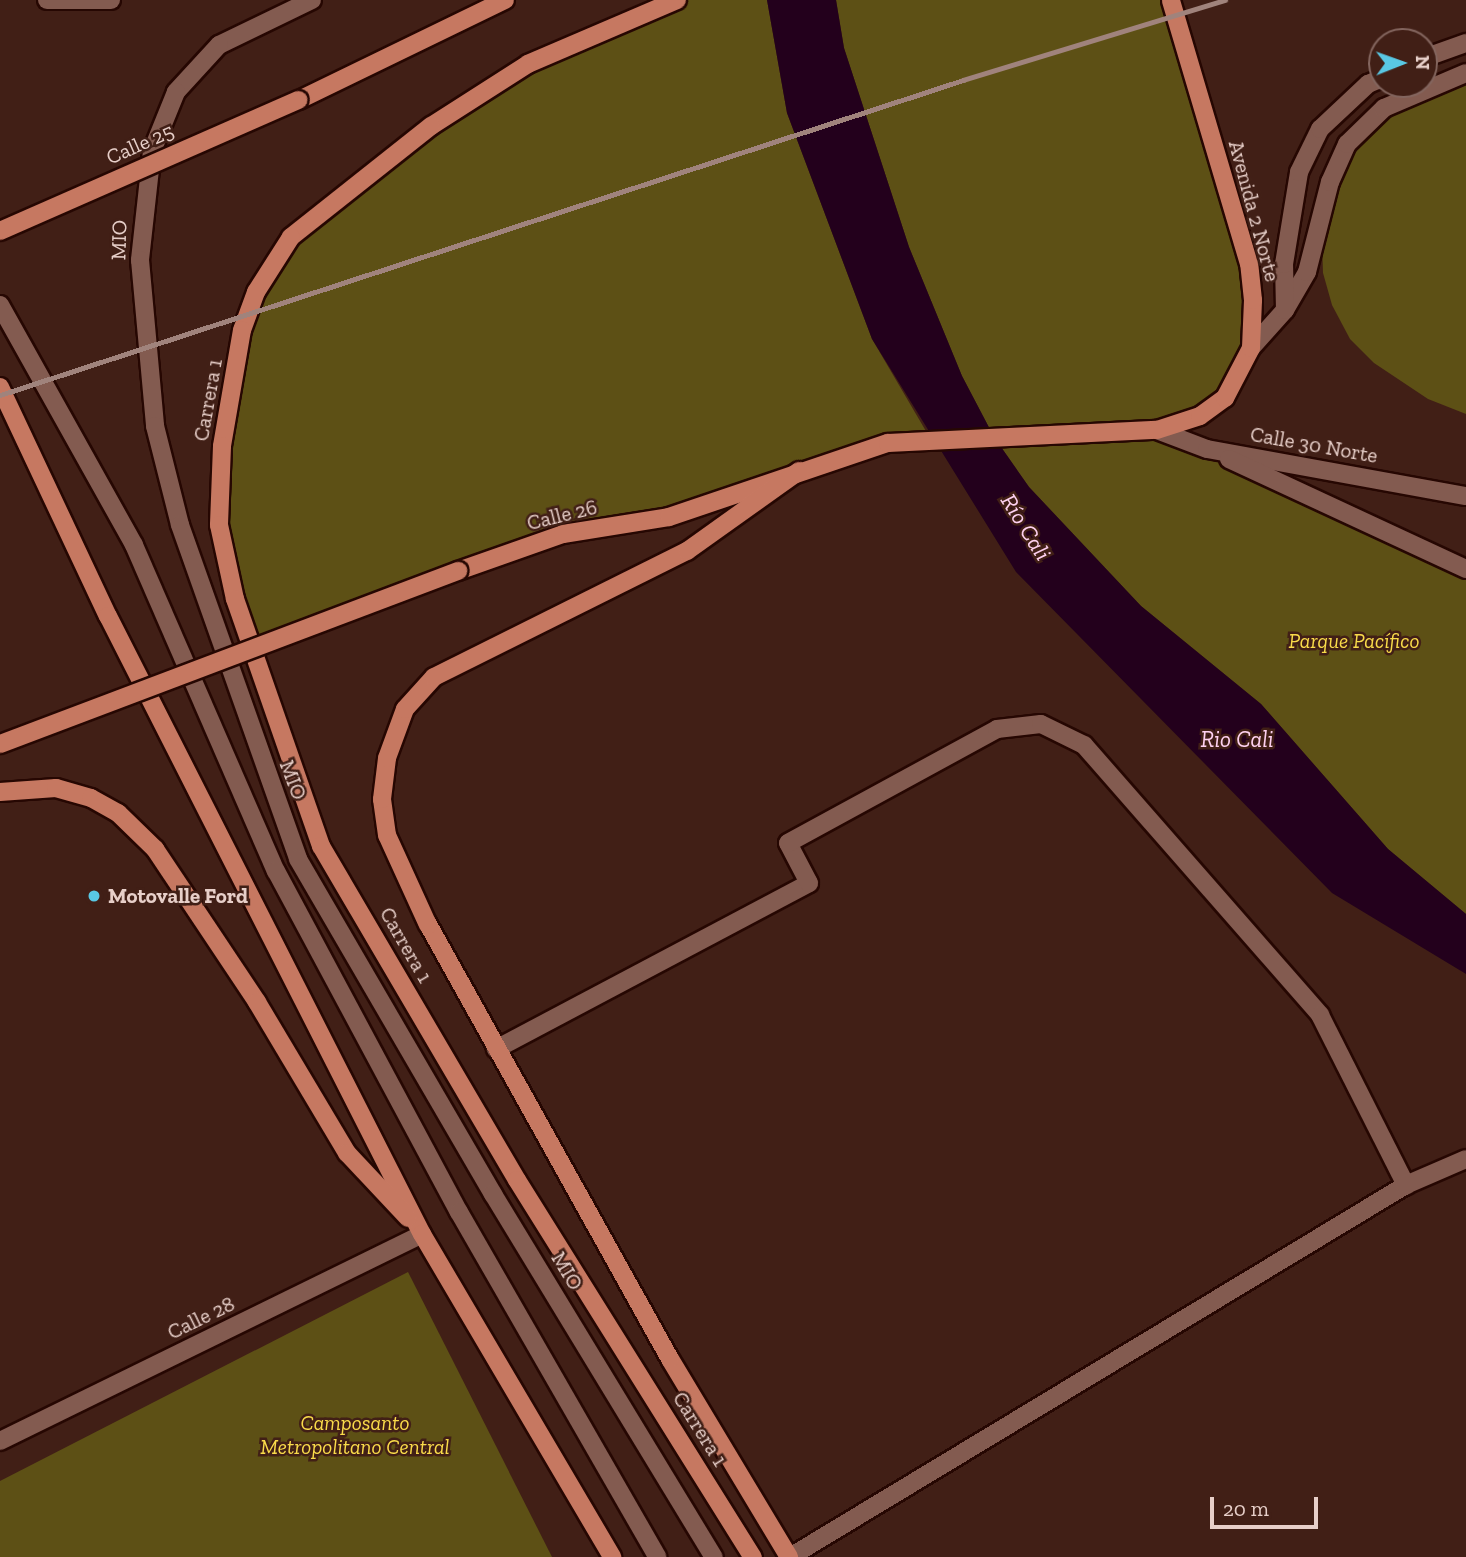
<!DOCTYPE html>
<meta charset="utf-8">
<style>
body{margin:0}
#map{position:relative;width:1466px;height:1557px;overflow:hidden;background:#411f16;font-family:"Zilla Slab",serif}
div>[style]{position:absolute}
.green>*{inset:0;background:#5d5015}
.water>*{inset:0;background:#23001c}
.roads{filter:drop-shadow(2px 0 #260702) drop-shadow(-2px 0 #260702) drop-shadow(0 2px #260702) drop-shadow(0 -2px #260702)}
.lane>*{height:18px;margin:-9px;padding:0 9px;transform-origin:9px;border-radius:9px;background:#835b50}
.street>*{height:18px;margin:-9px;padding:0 9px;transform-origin:9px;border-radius:9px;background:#835b50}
.secondary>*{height:18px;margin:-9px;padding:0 9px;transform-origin:9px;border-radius:9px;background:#835b50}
.primary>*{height:18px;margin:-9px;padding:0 9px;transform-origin:9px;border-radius:9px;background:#c67861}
.rail>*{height:5px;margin:-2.5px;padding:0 2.5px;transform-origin:2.5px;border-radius:2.5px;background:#a0837c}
.bridges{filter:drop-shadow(2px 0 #260702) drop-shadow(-2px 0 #260702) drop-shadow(0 2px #260702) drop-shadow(0 -2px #260702)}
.primary-bridge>*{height:18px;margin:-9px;padding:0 9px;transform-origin:9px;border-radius:9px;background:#c67861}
.dots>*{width:19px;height:19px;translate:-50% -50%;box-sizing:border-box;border:4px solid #411f16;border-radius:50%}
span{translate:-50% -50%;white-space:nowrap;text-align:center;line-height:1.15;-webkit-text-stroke:5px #411f16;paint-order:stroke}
.street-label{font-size:21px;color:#e7cfc9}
.park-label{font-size:21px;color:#f9db4a;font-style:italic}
.poi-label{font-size:21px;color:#e7cfc9;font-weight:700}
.left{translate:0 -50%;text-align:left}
.water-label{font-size:23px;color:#fed1f0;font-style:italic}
.north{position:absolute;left:1368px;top:28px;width:70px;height:70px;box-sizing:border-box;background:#411f16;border:2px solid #83655e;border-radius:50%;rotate:89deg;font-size:19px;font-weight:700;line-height:28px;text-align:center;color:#e7cfc9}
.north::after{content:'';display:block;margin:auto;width:24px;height:32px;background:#59c8e4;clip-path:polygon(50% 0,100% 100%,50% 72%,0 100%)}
.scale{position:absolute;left:1210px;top:1497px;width:108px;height:32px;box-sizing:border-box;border:4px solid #e7cfc9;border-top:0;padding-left:9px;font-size:21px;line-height:24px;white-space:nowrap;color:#e7cfc9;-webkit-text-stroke:5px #411f16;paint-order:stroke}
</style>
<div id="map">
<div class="green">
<i style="clip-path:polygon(677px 0,767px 0,787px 113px,872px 339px,930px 438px,669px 517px,563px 534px,255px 643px,219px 525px,242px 330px,291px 237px,528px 64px)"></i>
<i style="clip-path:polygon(836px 0,1171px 0,1249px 264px,1251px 348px,1225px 398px,1158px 430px,1466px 569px,1466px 914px,1388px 849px,1261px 704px,1141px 606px,1029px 487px,994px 437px,962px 376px,909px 247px,844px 48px)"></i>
<i style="clip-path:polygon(1466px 73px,1466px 414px,1428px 399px,1374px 363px,1350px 339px,1332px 305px,1323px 273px,1322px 243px,1347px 144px,1384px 108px)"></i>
<i style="clip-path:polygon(408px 1272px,552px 1557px,0 1557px,0 1481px)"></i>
</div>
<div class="water">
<i style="clip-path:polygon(767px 0,836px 0,844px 48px,909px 247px,962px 376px,994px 437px,1029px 487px,1141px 606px,1261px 704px,1388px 849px,1466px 914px,1466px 974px,1332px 893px,1016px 572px,872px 339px,787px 113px)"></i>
</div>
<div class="roads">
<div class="lane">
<i style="left:312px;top:0;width:103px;rotate:154.2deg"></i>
<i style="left:219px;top:45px;width:64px;rotate:132.5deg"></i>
<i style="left:176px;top:92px;width:64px;rotate:112.1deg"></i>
<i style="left:152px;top:151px;width:110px;rotate:96.3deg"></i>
<i style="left:140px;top:260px;width:167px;rotate:84.8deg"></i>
<i style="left:155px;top:426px;width:102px;rotate:75.8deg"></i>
<i style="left:180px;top:525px;width:354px;rotate:70.5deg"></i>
<i style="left:298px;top:859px;width:388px;rotate:59.8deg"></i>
<i style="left:493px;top:1194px;width:425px;rotate:58.7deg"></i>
<i style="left:1424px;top:58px;width:45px;rotate:-19.7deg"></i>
<i style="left:0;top:305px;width:275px;rotate:60.8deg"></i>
<i style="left:134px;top:545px;width:356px;rotate:66.5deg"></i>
<i style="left:276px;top:871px;width:387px;rotate:61.8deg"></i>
<i style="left:459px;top:1212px;width:398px;rotate:60.1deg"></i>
<i style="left:1285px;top:310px;width:44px;rotate:-59.9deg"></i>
<i style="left:1307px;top:272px;width:93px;rotate:-75.7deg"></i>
<i style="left:1330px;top:182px;width:42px;rotate:-65.9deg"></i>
<i style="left:1347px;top:144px;width:52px;rotate:-44.2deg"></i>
<i style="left:1384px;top:108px;width:89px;rotate:-23.1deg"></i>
<i style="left:1251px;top:348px;width:51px;rotate:-48.2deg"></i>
<i style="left:1285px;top:310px;width:46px;rotate:-91.2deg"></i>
<i style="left:1284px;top:264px;width:93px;rotate:-80.7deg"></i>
<i style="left:1299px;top:172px;width:48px;rotate:-64deg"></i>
<i style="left:1320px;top:129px;width:66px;rotate:-43.2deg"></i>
<i style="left:1368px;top:84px;width:15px;rotate:-23deg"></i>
<i style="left:496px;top:1049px;width:354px;rotate:-27.9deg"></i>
<i style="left:809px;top:883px;width:45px;rotate:-117.7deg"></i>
<i style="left:788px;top:843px;width:238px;rotate:-28.6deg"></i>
<i style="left:997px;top:729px;width:44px;rotate:-6.5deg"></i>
<i style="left:1041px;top:724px;width:48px;rotate:26deg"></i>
<i style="left:1084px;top:745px;width:359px;rotate:48.8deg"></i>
<i style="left:1320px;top:1015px;width:191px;rotate:63.2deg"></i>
<i style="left:790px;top:1557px;width:720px;rotate:-31.13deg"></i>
<i style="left:1406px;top:1185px;width:65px;rotate:-23.4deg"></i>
</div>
<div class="street">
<i style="left:47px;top:0;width:64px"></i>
<i style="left:0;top:1441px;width:470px;rotate:-26.1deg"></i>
</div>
<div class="secondary">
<i style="left:1157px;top:430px;width:53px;rotate:20.8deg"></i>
<i style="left:1207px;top:449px;width:263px;rotate:10.3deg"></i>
<i style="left:1229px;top:459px;width:261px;rotate:24.9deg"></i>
</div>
<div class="primary">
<i style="left:677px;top:0;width:162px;rotate:156.8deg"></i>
<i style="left:528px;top:64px;width:115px;rotate:147.4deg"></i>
<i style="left:431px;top:126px;width:179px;rotate:141.6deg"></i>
<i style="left:291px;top:237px;width:65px;rotate:122.5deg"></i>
<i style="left:256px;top:292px;width:40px;rotate:110.2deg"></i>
<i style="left:242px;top:330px;width:118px;rotate:99.8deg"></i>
<i style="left:222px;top:446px;width:79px;rotate:92.2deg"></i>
<i style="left:219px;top:525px;width:76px;rotate:77.8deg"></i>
<i style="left:235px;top:599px;width:262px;rotate:70.8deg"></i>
<i style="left:321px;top:846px;width:387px;rotate:59.6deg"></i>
<i style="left:517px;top:1180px;width:445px;rotate:58deg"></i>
<i style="left:299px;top:100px;width:229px;rotate:-25.9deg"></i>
<i style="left:0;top:387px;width:253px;rotate:64.8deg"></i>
<i style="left:108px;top:616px;width:693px;rotate:63.07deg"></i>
<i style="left:422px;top:1234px;width:375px;rotate:59.5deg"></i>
<i style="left:458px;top:571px;width:111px;rotate:-19.4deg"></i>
<i style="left:563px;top:534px;width:107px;rotate:-9.1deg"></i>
<i style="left:669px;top:517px;width:231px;rotate:-18.7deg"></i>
<i style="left:888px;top:443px;width:269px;rotate:-2.8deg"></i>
<i style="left:1157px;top:430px;width:45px;rotate:-18deg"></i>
<i style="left:1200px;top:416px;width:31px;rotate:-36deg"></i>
<i style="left:1225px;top:398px;width:56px;rotate:-62.5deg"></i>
<i style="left:1251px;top:348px;width:48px;rotate:-87.6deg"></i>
<i style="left:1253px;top:300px;width:36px;rotate:-96deg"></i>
<i style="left:1249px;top:264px;width:275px;rotate:-106.5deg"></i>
<i style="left:0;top:792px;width:56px;rotate:-4.1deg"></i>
<i style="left:56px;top:788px;width:36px;rotate:16deg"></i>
<i style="left:91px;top:798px;width:31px;rotate:29deg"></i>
<i style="left:118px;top:813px;width:52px;rotate:44.2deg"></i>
<i style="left:155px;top:849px;width:184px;rotate:56.3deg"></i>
<i style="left:257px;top:1002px;width:176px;rotate:59.2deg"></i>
<i style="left:347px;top:1153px;width:89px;rotate:46.8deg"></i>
<i style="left:789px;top:1557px;width:231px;rotate:-121deg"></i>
<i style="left:670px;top:1359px;width:497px;rotate:-119.1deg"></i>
<i style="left:428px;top:925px;width:99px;rotate:-114.5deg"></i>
<i style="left:387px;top:835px;width:36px;rotate:-98deg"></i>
<i style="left:382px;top:799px;width:41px;rotate:-83deg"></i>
<i style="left:387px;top:758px;width:52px;rotate:-69.8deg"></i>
<i style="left:405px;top:709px;width:43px;rotate:-47.8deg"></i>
<i style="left:434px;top:677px;width:283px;rotate:-26.5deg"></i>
<i style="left:687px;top:551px;width:138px;rotate:-35.5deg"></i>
</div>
</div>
<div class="rail">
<i style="left:0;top:395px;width:1013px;rotate:-18.11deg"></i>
<i style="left:963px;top:80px;width:274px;rotate:-17deg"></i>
</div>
<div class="bridges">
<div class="primary-bridge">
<i style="left:0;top:231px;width:326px;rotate:-23.7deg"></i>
<i style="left:0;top:744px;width:490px;rotate:-20.7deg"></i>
</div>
</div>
<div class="dots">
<i style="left:94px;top:896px;background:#59c8e4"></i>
</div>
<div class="street-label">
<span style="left:140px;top:144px;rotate:-24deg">Calle 25</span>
<span style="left:1254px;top:211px;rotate:75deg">Avenida 2 Norte</span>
<span style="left:119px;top:240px;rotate:-88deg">MIO</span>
<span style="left:208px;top:400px;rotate:-80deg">Carrera 1</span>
<span style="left:1314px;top:445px;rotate:10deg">Calle 30 Norte</span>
<span style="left:562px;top:515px;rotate:-14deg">Calle 26</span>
<span style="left:293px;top:780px;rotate:69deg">MIO</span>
<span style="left:406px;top:945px;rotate:60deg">Carrera 1</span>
<span style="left:567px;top:1271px;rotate:59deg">MIO</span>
<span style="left:201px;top:1318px;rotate:-26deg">Calle 28</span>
<span style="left:700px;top:1429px;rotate:58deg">Carrera 1</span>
</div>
<div class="park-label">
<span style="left:1354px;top:641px">Parque Pacífico</span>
<span style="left:355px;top:1435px">Camposanto<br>Metropolitano Central</span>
</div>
<div class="poi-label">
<span class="left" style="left:108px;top:896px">Motovalle Ford</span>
</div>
<div class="water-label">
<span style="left:1026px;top:527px;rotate:58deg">Río Cali</span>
<span style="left:1237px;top:739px">Rio Cali</span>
</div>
<div class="north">N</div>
<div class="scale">20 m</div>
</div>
